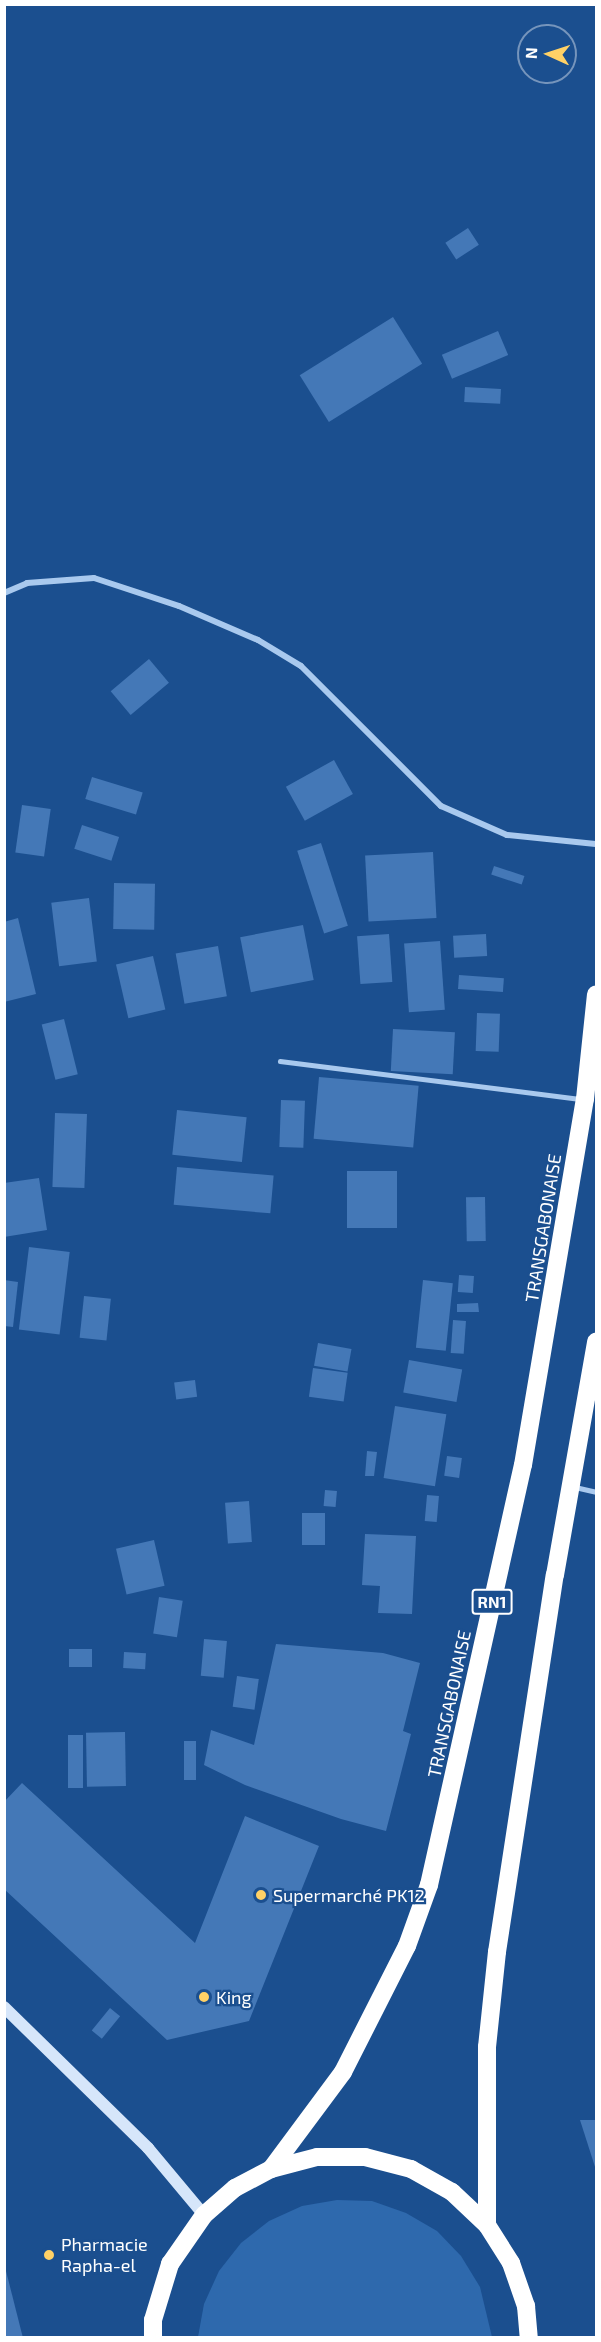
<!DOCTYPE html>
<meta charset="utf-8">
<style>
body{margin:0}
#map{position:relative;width:601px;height:2342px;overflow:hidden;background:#1b4f8f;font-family:"Exo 2",sans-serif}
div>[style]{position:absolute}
.green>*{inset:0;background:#2e69ad}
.building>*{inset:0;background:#4478b7;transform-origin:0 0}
.lane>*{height:4.5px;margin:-2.25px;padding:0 2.25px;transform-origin:2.25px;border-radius:2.25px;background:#a9c9ee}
.street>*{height:6px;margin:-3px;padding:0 3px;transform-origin:3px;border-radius:3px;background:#a9c9ee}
.secondary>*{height:12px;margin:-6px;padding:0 6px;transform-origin:6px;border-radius:6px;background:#d6e6fa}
.highway>*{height:18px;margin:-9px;padding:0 9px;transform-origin:9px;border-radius:9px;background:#fff}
.dots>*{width:16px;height:16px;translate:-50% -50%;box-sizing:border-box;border:3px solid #1b4f8f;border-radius:50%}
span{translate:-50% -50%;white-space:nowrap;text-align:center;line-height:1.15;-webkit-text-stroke:4.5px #1b4f8f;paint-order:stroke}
.shield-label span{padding:2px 4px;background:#1b4f8f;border:2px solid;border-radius:4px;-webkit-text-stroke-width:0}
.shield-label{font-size:16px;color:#fff;font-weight:700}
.street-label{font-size:18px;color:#fff}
.poi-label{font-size:18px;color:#fff}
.left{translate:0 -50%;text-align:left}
.frame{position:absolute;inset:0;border:6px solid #fff;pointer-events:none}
.north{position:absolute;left:517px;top:24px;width:60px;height:60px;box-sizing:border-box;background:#1b4f8f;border:2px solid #7695bc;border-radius:50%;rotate:273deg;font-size:16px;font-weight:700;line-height:24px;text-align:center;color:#fff}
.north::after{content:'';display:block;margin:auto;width:21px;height:27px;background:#ffd166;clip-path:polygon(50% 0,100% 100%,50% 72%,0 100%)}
</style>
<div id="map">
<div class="green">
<i style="clip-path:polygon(337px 2200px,372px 2201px,406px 2213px,437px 2231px,461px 2256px,480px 2287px,492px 2337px,198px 2337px,204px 2304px,219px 2271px,241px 2243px,269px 2221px,302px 2206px)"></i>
</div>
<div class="building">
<i style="left:468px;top:228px;width:20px;height:27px;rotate:57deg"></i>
<i style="left:393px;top:317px;width:55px;height:110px;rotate:58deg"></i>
<i style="left:498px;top:331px;width:26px;height:61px;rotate:67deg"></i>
<i style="left:465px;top:387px;width:36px;height:15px;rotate:3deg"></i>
<i style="left:149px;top:659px;width:31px;height:50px;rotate:50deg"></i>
<i style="left:334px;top:760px;width:39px;height:55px;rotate:61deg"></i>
<i style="left:92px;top:777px;width:53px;height:23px;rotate:17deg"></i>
<i style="left:22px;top:805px;width:29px;height:48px;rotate:8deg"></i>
<i style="left:82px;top:825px;width:39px;height:25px;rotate:18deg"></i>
<i style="left:321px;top:843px;width:87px;height:25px;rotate:72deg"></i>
<i style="left:433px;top:852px;width:66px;height:68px;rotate:87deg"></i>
<i style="left:494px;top:866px;width:32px;height:9px;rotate:18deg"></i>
<i style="left:114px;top:883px;width:41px;height:46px;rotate:1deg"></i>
<i style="left:89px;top:898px;width:64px;height:38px;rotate:83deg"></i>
<i style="clip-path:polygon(18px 918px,36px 994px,4px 1002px,4px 922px)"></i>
<i style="left:303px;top:925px;width:56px;height:64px;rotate:79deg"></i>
<i style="left:389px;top:934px;width:48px;height:32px;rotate:86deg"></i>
<i style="left:486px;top:934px;width:22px;height:33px;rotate:87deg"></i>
<i style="left:440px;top:941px;width:69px;height:36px;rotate:86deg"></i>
<i style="left:218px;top:946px;width:51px;height:43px;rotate:80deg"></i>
<i style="left:153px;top:956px;width:55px;height:38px;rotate:77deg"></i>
<i style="left:459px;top:975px;width:45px;height:14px;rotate:4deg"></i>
<i style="left:477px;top:1013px;width:23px;height:38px;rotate:2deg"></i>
<i style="left:64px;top:1019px;width:57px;height:23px;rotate:76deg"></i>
<i style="left:393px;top:1029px;width:62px;height:42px;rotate:3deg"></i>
<i style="left:319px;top:1077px;width:100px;height:62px;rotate:5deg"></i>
<i style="left:281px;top:1100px;width:24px;height:47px;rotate:2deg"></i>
<i style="left:177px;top:1110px;width:70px;height:45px;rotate:6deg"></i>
<i style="left:55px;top:1113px;width:32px;height:74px;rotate:2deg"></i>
<i style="left:177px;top:1167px;width:97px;height:38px;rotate:5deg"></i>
<i style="left:347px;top:1171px;width:50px;height:57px"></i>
<i style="clip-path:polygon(39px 1178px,47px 1230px,4px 1237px,4px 1183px)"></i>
<i style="left:485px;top:1197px;width:44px;height:19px;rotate:89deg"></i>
<i style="left:29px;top:1247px;width:41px;height:83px;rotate:7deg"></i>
<i style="left:459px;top:1275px;width:15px;height:17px;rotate:4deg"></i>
<i style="clip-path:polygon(4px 1280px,18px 1282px,13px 1327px,4px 1326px)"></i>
<i style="left:423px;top:1280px;width:30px;height:68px;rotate:6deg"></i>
<i style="left:84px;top:1296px;width:27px;height:42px;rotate:6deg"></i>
<i style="clip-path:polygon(478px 1303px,479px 1312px,457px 1312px,457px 1304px)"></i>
<i style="left:453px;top:1320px;width:13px;height:33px;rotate:4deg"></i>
<i style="left:318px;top:1343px;width:34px;height:23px;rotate:10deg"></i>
<i style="left:409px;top:1360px;width:54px;height:33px;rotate:10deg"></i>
<i style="left:313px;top:1368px;width:35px;height:29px;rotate:8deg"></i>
<i style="left:195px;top:1380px;width:17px;height:21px;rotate:83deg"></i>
<i style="left:395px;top:1406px;width:52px;height:73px;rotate:9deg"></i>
<i style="clip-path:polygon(367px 1451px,377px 1452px,374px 1476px,365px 1476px)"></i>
<i style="left:447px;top:1456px;width:15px;height:20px;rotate:8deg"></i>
<i style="left:325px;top:1490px;width:12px;height:16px;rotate:5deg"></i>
<i style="left:427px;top:1495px;width:12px;height:26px;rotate:5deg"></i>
<i style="left:249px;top:1501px;width:41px;height:24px;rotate:86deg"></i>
<i style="left:302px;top:1513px;width:23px;height:32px"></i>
<i style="clip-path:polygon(365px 1534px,416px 1536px,412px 1614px,378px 1613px,380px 1586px,362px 1585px)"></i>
<i style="left:154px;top:1540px;width:47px;height:39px;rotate:77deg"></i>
<i style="left:159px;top:1597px;width:24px;height:37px;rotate:9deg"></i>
<i style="left:204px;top:1639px;width:23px;height:37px;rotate:5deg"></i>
<i style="clip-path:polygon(276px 1644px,383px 1653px,420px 1663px,403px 1731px,411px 1734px,386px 1831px,341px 1819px,245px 1785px,204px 1765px,211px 1730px,254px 1745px)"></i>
<i style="left:69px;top:1649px;width:23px;height:18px"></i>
<i style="left:124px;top:1652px;width:22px;height:16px;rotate:3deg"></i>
<i style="left:237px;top:1676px;width:22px;height:31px;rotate:8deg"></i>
<i style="left:125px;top:1732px;width:54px;height:39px;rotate:89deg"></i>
<i style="left:68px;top:1735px;width:15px;height:53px"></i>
<i style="left:184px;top:1741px;width:12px;height:39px"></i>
<i style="clip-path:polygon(22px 1783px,195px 1943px,245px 1816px,319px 1846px,249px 2021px,167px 2040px,4px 1889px,4px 1802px)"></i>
<i style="left:110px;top:2008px;width:13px;height:29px;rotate:39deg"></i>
<i style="clip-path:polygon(580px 2120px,596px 2120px,596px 2170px)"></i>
<i style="clip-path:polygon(4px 2267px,5px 2267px,23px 2338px,4px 2338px)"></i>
</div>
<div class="lane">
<i style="left:280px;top:1061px;width:304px;rotate:7.2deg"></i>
<i style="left:575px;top:1487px;width:22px;rotate:13deg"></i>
</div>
<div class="street">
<i style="left:4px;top:593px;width:25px;rotate:-23deg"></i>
<i style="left:27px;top:583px;width:67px;rotate:-4.3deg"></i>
<i style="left:94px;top:578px;width:89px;rotate:18.2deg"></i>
<i style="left:179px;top:606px;width:86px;rotate:23.3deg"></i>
<i style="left:258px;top:640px;width:50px;rotate:31.2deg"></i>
<i style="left:301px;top:666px;width:198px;rotate:45deg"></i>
<i style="left:441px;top:806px;width:72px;rotate:23.7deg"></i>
<i style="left:507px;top:835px;width:89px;rotate:5.8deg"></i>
</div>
<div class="secondary">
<i style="left:4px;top:2007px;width:202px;rotate:44.4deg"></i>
<i style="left:148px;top:2148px;width:87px;rotate:50.1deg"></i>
</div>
<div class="highway">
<i style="left:271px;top:2169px;width:121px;rotate:-53.4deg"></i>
<i style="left:343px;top:2072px;width:141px;rotate:-63.1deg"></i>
<i style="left:407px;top:1946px;width:65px;rotate:-70.2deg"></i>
<i style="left:429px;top:1885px;width:430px;rotate:-77.4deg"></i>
<i style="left:523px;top:1465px;width:371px;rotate:-80.4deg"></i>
<i style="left:585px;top:1099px;width:105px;rotate:-84deg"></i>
<i style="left:487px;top:2225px;width:178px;rotate:-90deg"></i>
<i style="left:487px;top:2047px;width:96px;rotate:-84deg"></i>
<i style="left:497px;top:1952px;width:381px;rotate:-81.3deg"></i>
<i style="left:555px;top:1575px;width:237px;rotate:-80deg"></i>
<i style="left:153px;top:2338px;width:18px;rotate:-90deg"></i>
<i style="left:153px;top:2320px;width:59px;rotate:-73.1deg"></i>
<i style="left:170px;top:2264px;width:60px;rotate:-55.2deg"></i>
<i style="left:204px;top:2215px;width:41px;rotate:-41.1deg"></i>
<i style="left:235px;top:2188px;width:41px;rotate:-27.8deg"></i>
<i style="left:271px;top:2169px;width:48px;rotate:-14.6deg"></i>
<i style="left:317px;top:2157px;width:48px"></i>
<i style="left:365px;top:2157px;width:48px;rotate:14.6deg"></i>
<i style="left:411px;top:2169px;width:47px;rotate:29.3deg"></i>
<i style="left:452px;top:2192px;width:48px;rotate:43.3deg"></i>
<i style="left:487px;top:2225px;width:45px;rotate:57.7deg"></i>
<i style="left:511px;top:2263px;width:46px;rotate:70.8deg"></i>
<i style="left:526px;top:2306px;width:32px;rotate:85deg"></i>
</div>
<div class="dots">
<i style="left:261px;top:1895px;background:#ffd166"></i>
<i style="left:204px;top:1997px;background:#ffd166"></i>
<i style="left:49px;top:2255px;background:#ffd166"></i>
</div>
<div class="shield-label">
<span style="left:492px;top:1602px">RN1</span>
</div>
<div class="street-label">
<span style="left:543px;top:1228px;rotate:-81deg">TRANSGABONAISE</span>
<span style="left:449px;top:1704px;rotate:-78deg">TRANSGABONAISE</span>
</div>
<div class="poi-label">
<span class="left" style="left:273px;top:1895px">Supermarché PK12</span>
<span class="left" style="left:216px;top:1997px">King</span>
<span class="left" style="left:61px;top:2255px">Pharmacie<br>Rapha-el</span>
</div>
<div class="frame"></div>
<div class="north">N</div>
</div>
